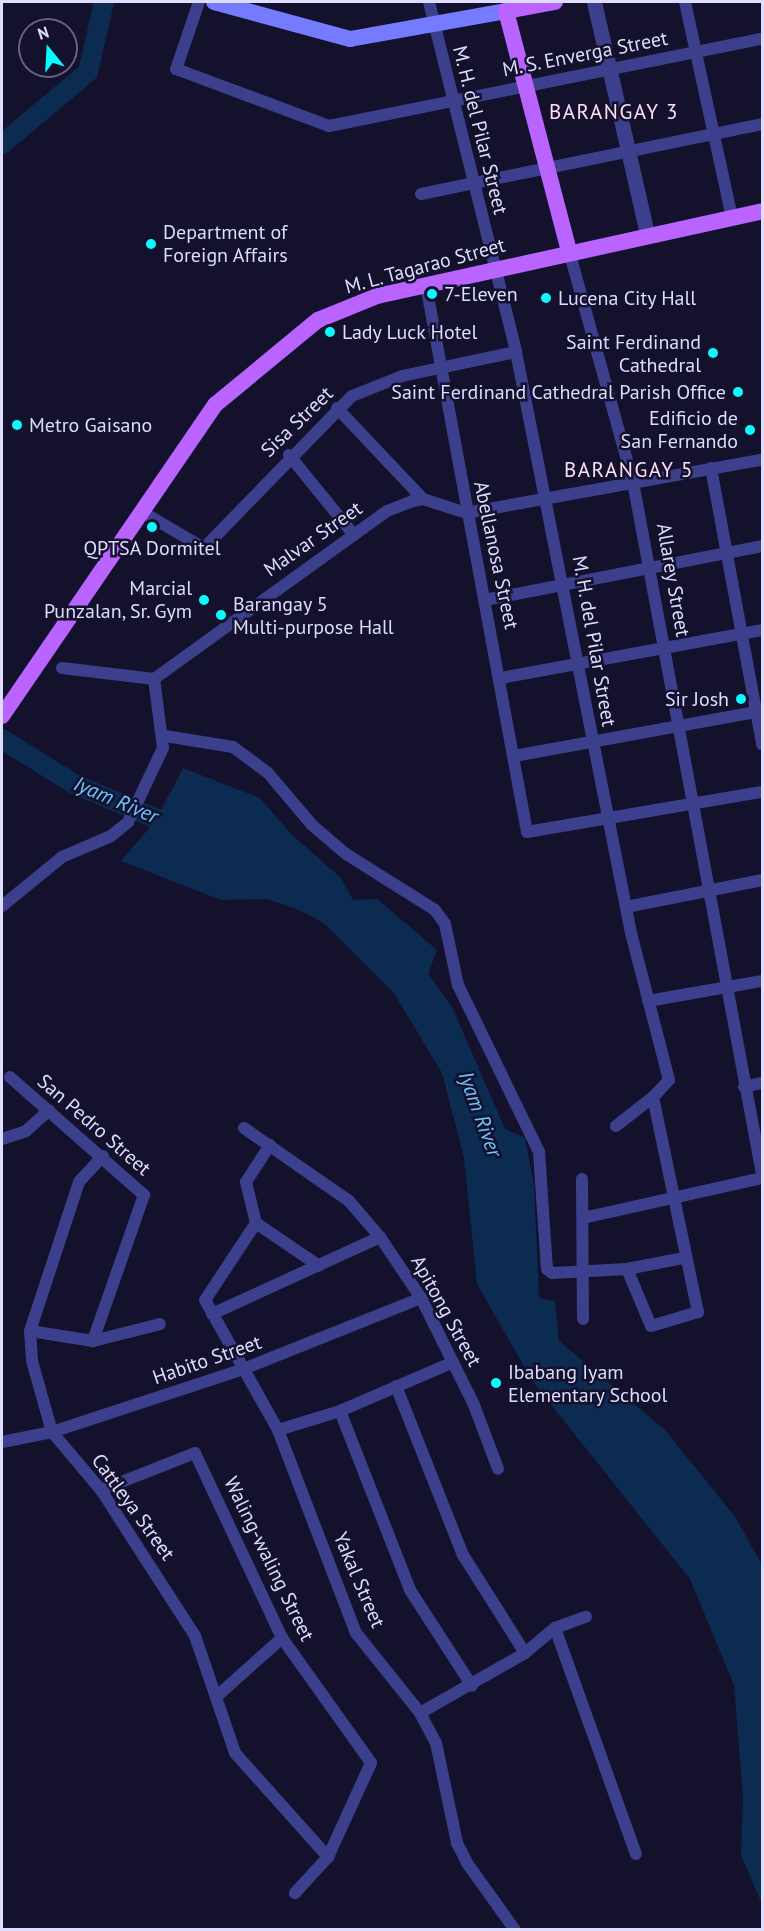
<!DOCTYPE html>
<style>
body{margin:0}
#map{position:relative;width:764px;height:1931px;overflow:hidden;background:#14112d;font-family:"PT Sans",sans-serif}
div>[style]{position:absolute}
.water>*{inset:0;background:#0c2b51}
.river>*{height:20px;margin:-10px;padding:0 10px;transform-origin:10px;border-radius:10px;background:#0c2b51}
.minor>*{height:12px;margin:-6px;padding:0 6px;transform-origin:6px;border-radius:6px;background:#3c3f8c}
.tertiary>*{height:15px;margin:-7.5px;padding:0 7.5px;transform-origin:7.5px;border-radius:7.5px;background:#3c3f8c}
.secondary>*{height:16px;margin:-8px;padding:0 8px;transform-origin:8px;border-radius:8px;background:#747bff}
.primary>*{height:16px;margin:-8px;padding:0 8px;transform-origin:8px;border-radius:8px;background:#b964ff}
.dots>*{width:16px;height:16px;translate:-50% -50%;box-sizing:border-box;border:3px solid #14112d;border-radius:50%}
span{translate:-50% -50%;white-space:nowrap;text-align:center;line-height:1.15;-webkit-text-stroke:5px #14112d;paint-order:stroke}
.street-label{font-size:20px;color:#deddff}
.poi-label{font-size:20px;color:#deddff}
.left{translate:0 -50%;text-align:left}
.right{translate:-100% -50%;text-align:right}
.neighbourhood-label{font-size:21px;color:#ffdff6;letter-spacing:1.5px}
.water-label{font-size:21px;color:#6bc6ff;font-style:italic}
.frame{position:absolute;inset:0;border:3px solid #deddff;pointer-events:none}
.north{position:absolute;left:18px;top:18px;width:60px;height:60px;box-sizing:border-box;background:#14112d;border:2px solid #656381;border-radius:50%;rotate:342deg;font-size:16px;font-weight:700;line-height:24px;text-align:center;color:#deddff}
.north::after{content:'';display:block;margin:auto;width:21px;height:27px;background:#09faff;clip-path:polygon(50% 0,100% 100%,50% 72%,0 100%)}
</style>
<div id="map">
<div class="water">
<i style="clip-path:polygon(183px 768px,260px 798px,291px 834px,341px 878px,353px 900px,377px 899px,437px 950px,428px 974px,452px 1007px,505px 1129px,525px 1138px,534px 1185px,539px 1298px,555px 1301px,559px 1341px,665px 1430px,736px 1518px,762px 1565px,762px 1904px,741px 1855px,743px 1797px,734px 1685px,690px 1579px,533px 1382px,477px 1284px,464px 1158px,442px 1073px,394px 993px,324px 923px,299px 910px,267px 899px,221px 900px,121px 861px,156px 820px)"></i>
</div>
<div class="river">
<i style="left:2px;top:144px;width:112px;rotate:-39.9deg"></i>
<i style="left:88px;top:72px;width:72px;rotate:-77.1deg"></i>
<i style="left:2px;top:739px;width:85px;rotate:32deg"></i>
<i style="left:74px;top:784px;width:116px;rotate:22.8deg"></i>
</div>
<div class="minor">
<i style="left:199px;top:2px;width:71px;rotate:108.9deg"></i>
<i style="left:176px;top:69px;width:163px;rotate:20.4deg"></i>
<i style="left:329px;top:126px;width:442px;rotate:-11.4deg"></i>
<i style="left:429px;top:2px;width:361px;rotate:76deg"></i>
<i style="left:516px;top:352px;width:592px;rotate:78.8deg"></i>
<i style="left:631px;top:933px;width:152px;rotate:75.5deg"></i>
<i style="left:669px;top:1080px;width:23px;rotate:133deg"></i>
<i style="left:653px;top:1097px;width:220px;rotate:78.2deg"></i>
<i style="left:698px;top:1312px;width:49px;rotate:163.4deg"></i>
<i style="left:651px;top:1326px;width:62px;rotate:-112.8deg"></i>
<i style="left:685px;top:2px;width:220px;rotate:77.7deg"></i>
<i style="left:421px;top:194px;width:348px;rotate:-11.6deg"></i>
<i style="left:569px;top:251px;width:240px;rotate:74.5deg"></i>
<i style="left:633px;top:482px;width:704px;rotate:79.44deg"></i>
<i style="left:426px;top:285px;width:556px;rotate:79.54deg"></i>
<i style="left:527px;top:832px;width:238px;rotate:-9.7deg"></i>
<i style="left:337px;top:408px;width:125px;rotate:46.6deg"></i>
<i style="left:289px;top:455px;width:103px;rotate:50.9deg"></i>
<i style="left:711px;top:468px;width:281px;rotate:79.5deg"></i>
<i style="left:144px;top:513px;width:69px;rotate:30.3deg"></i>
<i style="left:204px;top:548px;width:212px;rotate:-45.8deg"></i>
<i style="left:352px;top:396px;width:54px;rotate:-21.8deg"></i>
<i style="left:402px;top:376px;width:116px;rotate:-11.9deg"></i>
<i style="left:485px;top:600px;width:282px;rotate:-11deg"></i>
<i style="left:62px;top:668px;width:93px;rotate:6.8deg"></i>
<i style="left:154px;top:679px;width:287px;rotate:-35.8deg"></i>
<i style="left:387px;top:511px;width:28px;rotate:-21deg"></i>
<i style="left:413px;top:501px;width:10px;rotate:-11deg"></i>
<i style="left:423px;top:499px;width:45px;rotate:18deg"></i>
<i style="left:466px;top:513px;width:301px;rotate:-10.2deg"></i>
<i style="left:501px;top:678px;width:265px;rotate:-10.4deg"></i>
<i style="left:165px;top:736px;width:69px;rotate:9.2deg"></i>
<i style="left:233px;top:747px;width:44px;rotate:36.6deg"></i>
<i style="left:268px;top:773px;width:68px;rotate:49.8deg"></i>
<i style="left:312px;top:825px;width:45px;rotate:40.5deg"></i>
<i style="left:346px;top:854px;width:105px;rotate:32.2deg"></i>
<i style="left:435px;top:910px;width:17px;rotate:54deg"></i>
<i style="left:445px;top:924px;width:62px;rotate:78deg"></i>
<i style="left:458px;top:985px;width:186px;rotate:64.1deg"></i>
<i style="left:539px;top:1152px;width:117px;rotate:86.1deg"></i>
<i style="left:547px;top:1269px;width:6px;rotate:39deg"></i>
<i style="left:552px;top:1273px;width:75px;rotate:-3.1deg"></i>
<i style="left:627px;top:1269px;width:57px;rotate:-11.1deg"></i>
<i style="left:514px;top:756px;width:252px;rotate:-10.3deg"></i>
<i style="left:2px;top:906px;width:77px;rotate:-39.2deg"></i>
<i style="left:62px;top:857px;width:53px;rotate:-23.2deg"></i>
<i style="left:111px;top:836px;width:22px;rotate:-39deg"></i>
<i style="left:128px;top:822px;width:82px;rotate:-64.7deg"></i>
<i style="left:163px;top:748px;width:70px;rotate:-97.4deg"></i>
<i style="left:626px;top:907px;width:139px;rotate:-11.2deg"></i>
<i style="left:648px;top:1001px;width:116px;rotate:-10deg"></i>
<i style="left:10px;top:1077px;width:179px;rotate:41.4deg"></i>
<i style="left:144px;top:1195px;width:155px;rotate:109.3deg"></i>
<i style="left:744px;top:1087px;width:18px;rotate:-13deg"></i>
<i style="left:616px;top:1126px;width:47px;rotate:-38.1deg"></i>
<i style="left:244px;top:1128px;width:128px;rotate:34.8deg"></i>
<i style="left:349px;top:1201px;width:48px;rotate:49.3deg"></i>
<i style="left:380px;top:1237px;width:73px;rotate:56.1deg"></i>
<i style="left:421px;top:1298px;width:119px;rotate:63.6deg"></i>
<i style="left:474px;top:1405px;width:68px;rotate:69.4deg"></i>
<i style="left:2px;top:1139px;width:25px;rotate:-18deg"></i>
<i style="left:26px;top:1131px;width:31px;rotate:-42deg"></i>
<i style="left:270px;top:1145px;width:44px;rotate:123deg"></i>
<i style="left:246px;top:1182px;width:42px;rotate:76.3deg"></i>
<i style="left:256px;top:1223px;width:76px;rotate:34.3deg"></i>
<i style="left:103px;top:1156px;width:35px;rotate:133deg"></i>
<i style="left:79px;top:1182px;width:157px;rotate:108.2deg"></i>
<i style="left:30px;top:1331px;width:30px;rotate:86deg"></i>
<i style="left:32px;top:1361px;width:74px;rotate:74.3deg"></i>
<i style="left:52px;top:1432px;width:76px;rotate:49.8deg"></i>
<i style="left:101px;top:1490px;width:174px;rotate:57.2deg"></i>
<i style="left:195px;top:1636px;width:124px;rotate:71.1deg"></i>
<i style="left:235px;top:1753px;width:140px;rotate:48.2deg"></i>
<i style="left:582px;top:1179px;width:140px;rotate:89.6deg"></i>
<i style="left:583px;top:1218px;width:183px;rotate:-12.6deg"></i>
<i style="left:256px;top:1223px;width:92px;rotate:123.5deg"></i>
<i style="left:205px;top:1300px;width:149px;rotate:60.7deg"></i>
<i style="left:278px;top:1430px;width:217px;rotate:69deg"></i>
<i style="left:356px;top:1633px;width:102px;rotate:51.3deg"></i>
<i style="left:420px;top:1713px;width:34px;rotate:62deg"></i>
<i style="left:436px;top:1743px;width:102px;rotate:78.1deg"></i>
<i style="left:457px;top:1843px;width:22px;rotate:63deg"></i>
<i style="left:467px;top:1863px;width:82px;rotate:54.4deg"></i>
<i style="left:212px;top:1314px;width:185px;rotate:-24.6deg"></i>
<i style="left:30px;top:1331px;width:64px;rotate:9deg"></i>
<i style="left:93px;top:1341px;width:69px;rotate:-14.2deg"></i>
<i style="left:396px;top:1386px;width:182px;rotate:68.4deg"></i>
<i style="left:463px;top:1555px;width:116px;rotate:57.7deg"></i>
<i style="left:340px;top:1411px;width:192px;rotate:68.6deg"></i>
<i style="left:410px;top:1590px;width:114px;rotate:57.1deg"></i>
<i style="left:278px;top:1430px;width:65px;rotate:-17deg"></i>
<i style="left:340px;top:1411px;width:123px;rotate:-23.4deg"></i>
<i style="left:2px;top:1442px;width:51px;rotate:-11.3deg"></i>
<i style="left:52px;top:1432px;width:199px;rotate:-18.2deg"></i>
<i style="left:241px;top:1370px;width:194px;rotate:-21.8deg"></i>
<i style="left:101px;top:1490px;width:101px;rotate:-21.5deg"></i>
<i style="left:195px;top:1453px;width:204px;rotate:64.8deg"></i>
<i style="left:282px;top:1638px;width:153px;rotate:54.5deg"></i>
<i style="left:371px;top:1763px;width:103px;rotate:114.6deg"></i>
<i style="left:328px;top:1857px;width:49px;rotate:132.5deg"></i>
<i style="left:555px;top:1628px;width:240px;rotate:70.3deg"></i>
<i style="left:216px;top:1697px;width:89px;rotate:-41.8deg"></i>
<i style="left:420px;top:1713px;width:121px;rotate:-29.7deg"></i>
<i style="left:525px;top:1653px;width:39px;rotate:-40deg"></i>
<i style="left:555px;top:1628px;width:33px;rotate:-20deg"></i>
</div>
<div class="tertiary">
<i style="left:594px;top:2px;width:238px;rotate:77.1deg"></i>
</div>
<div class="secondary">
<i style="left:214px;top:2px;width:141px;rotate:15.2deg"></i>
<i style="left:350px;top:39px;width:158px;rotate:-10.2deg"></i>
</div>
<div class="primary">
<i style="left:555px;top:2px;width:50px;rotate:169.6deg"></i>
<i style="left:506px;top:11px;width:248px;rotate:75.3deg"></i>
<i style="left:2px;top:716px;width:378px;rotate:-55.6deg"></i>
<i style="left:216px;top:404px;width:132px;rotate:-39.5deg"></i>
<i style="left:318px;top:320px;width:64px;rotate:-22.1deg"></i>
<i style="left:377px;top:296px;width:394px;rotate:-12.4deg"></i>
</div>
<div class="dots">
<i style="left:151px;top:244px;background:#09faff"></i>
<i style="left:432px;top:294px;background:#09faff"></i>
<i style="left:546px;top:298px;background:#09faff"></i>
<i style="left:330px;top:332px;background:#09faff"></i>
<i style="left:713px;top:353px;background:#09faff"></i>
<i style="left:738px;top:392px;background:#09faff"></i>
<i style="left:17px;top:425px;background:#09faff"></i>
<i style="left:750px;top:430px;background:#09faff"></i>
<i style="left:152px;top:527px;background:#09faff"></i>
<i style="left:204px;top:600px;background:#09faff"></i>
<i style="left:221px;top:615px;background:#09faff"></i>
<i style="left:741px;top:699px;background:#09faff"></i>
<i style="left:496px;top:1383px;background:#09faff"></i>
</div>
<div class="street-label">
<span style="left:585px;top:54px;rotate:-11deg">M. S. Enverga Street</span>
<span style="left:480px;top:130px;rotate:76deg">M. H. del Pilar Street</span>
<span style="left:425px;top:266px;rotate:-15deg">M. L. Tagarao Street</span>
<span style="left:297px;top:422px;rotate:-44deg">Sisa Street</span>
<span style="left:313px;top:539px;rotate:-35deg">Malvar Street</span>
<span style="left:496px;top:555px;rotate:78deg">Abellanosa Street</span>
<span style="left:673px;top:580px;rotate:80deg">Allarey Street</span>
<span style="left:594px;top:641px;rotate:80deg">M. H. del Pilar Street</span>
<span style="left:94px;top:1125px;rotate:41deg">San Pedro Street</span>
<span style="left:446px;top:1311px;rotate:61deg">Apitong Street</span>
<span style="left:207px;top:1360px;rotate:-19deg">Habito Street</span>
<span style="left:133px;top:1507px;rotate:54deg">Cattleya Street</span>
<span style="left:269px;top:1559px;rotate:64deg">Waling-waling Street</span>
<span style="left:359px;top:1580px;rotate:67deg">Yakal Street</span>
</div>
<div class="poi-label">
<span class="left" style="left:163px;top:244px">Department of<br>Foreign Affairs</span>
<span class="left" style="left:444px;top:294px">7-Eleven</span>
<span class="left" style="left:558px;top:298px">Lucena City Hall</span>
<span class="left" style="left:342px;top:332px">Lady Luck Hotel</span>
<span class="right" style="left:701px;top:354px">Saint Ferdinand<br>Cathedral</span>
<span class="right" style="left:726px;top:392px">Saint Ferdinand Cathedral Parish Office</span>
<span class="right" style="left:738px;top:430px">Edificio de<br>San Fernando</span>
<span class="left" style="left:29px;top:425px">Metro Gaisano</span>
<span style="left:152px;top:548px">QPTSA Dormitel</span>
<span class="right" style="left:192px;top:600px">Marcial<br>Punzalan, Sr. Gym</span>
<span class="left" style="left:233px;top:616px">Barangay 5<br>Multi-purpose Hall</span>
<span class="right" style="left:729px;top:699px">Sir Josh</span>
<span class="left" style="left:508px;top:1384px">Ibabang Iyam<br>Elementary School</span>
</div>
<div class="neighbourhood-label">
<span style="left:614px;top:112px">BARANGAY 3</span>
<span style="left:629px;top:470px">BARANGAY 5</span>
</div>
<div class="water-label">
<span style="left:116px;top:800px;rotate:23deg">Iyam River</span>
<span style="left:480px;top:1114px;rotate:70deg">Iyam River</span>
</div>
<div class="frame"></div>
<div class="north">N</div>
</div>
